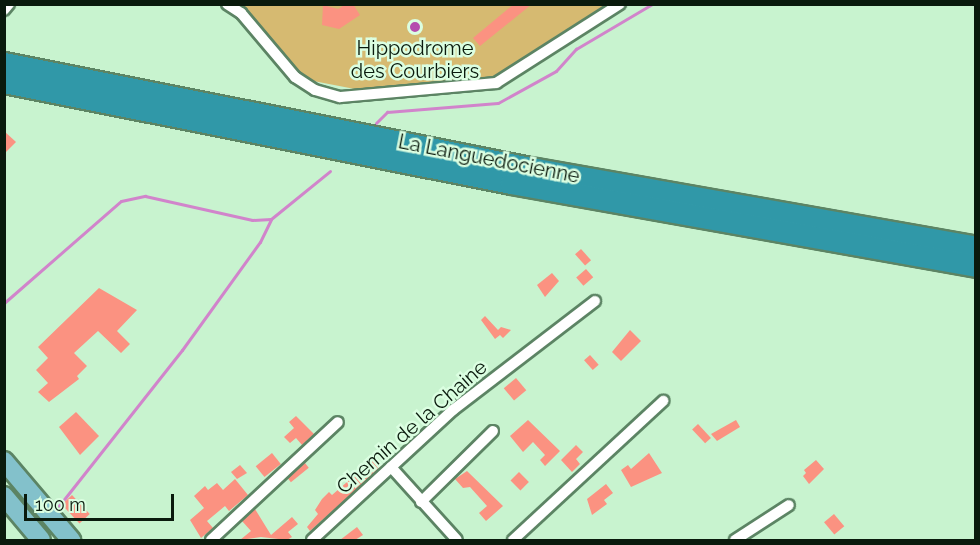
<!DOCTYPE html>
<style>
body{margin:0}
#map{position:relative;width:980px;height:545px;overflow:hidden;background:#c8f3cf;font-family:Raleway,sans-serif}
div>[style]{position:absolute}
.green>*{inset:0;background:#d6ba71}
.stream>*{height:3px;margin:-1.5px;padding:0 1.5px;transform-origin:1.5px;border-radius:1.5px;background:#d184cb}
.building>*{inset:0;background:#fb9281;transform-origin:0 0}
.roads{filter:drop-shadow(2px 0 #5c8464) drop-shadow(-2px 0 #5c8464) drop-shadow(0 2px #5c8464) drop-shadow(0 -2px #5c8464)}
.street>*{height:10px;margin:-5px;padding:0 5px;transform-origin:5px;border-radius:5px;background:#fff}
.primary>*{height:18px;margin:-9px;padding:0 9px;transform-origin:9px;border-radius:9px;background:#83c1cb}
.highway>*{height:21px;margin:-10.5px;padding:0 10.5px;transform-origin:10.5px;border-radius:10.5px;background:#3098a8}
.dots>*{width:16px;height:16px;translate:-50% -50%;box-sizing:border-box;border:3px solid #dbfee1;border-radius:50%}
span{translate:-50% -50%;white-space:nowrap;text-align:center;line-height:1.15;-webkit-text-stroke:5px #dbfee1;paint-order:stroke}
.poi-label{font-size:20px;color:#0a1a0d}
.street-label{font-size:20px;color:#0a1a0d}
.frame{position:absolute;inset:0;border:6px solid #0a1a0d;pointer-events:none}
.scale{position:absolute;left:24px;top:494px;width:150px;height:27px;box-sizing:border-box;border:3px solid #0a1a0d;border-top:0;padding-left:8px;font-size:18px;line-height:21px;white-space:nowrap;color:#0a1a0d;-webkit-text-stroke:4px #dbfee1;paint-order:stroke}
</style>
<div id="map">
<div class="green">
<i style="clip-path:polygon(239px 5px,608px 5px,489px 79px,360px 90px,303px 79px)"></i>
</div>
<div class="stream">
<i style="left:376px;top:123px;width:16px;rotate:-45deg"></i>
<i style="left:387px;top:112px;width:111px;rotate:-4.6deg"></i>
<i style="left:498px;top:103px;width:66px;rotate:-28.9deg"></i>
<i style="left:556px;top:71px;width:30px;rotate:-48deg"></i>
<i style="left:576px;top:49px;width:88px;rotate:-30.6deg"></i>
<i style="left:4px;top:303px;width:155px;rotate:-41.1deg"></i>
<i style="left:121px;top:201px;width:25px;rotate:-12deg"></i>
<i style="left:145px;top:196px;width:110px;rotate:12.6deg"></i>
<i style="left:252px;top:220px;width:19px;rotate:-3deg"></i>
<i style="left:271px;top:219px;width:76px;rotate:-39.1deg"></i>
<i style="left:58px;top:507px;width:200px;rotate:-51.7deg"></i>
<i style="left:182px;top:350px;width:133px;rotate:-54.2deg"></i>
<i style="left:260px;top:242px;width:25px;rotate:-64deg"></i>
</div>
<div class="building">
<i style="clip-path:polygon(346px 4px,353px 4px,360px 15px,339px 29px,322px 25px,323px 5px,338px 9px)"></i>
<i style="clip-path:polygon(514px 4px,532px 4px,480px 46px,473px 38px)"></i>
<i style="clip-path:polygon(4px 131px,16px 142px,4px 154px)"></i>
<i style="left:581px;top:249px;width:15px;height:8px;rotate:48deg"></i>
<i style="left:586px;top:269px;width:11px;height:13px;rotate:49deg"></i>
<i style="clip-path:polygon(552px 273px,559px 281px,545px 297px,537px 285px)"></i>
<i style="clip-path:polygon(99px 288px,137px 310px,117px 331px,130px 344px,121px 353px,98px 331px,74px 353px,87px 366px,77px 376px,79px 379px,49px 402px,38px 392px,48px 383px,36px 370px,48px 358px,38px 347px)"></i>
<i style="clip-path:polygon(485px 316px,498px 330px,501px 327px,511px 330px,503px 338px,500px 335px,495px 339px,481px 320px)"></i>
<i style="clip-path:polygon(630px 330px,641px 341px,621px 361px,612px 352px)"></i>
<i style="left:590px;top:355px;width:13px;height:8px;rotate:48deg"></i>
<i style="left:516px;top:378px;width:16px;height:16px;rotate:50deg"></i>
<i style="clip-path:polygon(76px 412px,99px 436px,80px 455px,59px 427px)"></i>
<i style="clip-path:polygon(296px 416px,314px 434px,302px 445px,296px 438px,290px 443px,284px 437px,294px 428px,289px 422px)"></i>
<i style="clip-path:polygon(528px 420px,560px 451px,545px 466px,540px 460px,545px 455px,533px 442px,523px 452px,510px 436px)"></i>
<i style="clip-path:polygon(736px 420px,740px 427px,717px 441px,711px 434px)"></i>
<i style="left:698px;top:424px;width:19px;height:8px;rotate:47deg"></i>
<i style="clip-path:polygon(576px 445px,583px 452px,576px 459px,580px 464px,572px 472px,561px 460px)"></i>
<i style="left:272px;top:453px;width:14px;height:21px;rotate:51deg"></i>
<i style="clip-path:polygon(649px 453px,662px 473px,631px 487px,621px 470px,628px 465px,631px 469px)"></i>
<i style="clip-path:polygon(376px 457px,382px 464px,380px 468px,310px 531px,307px 527px,318px 514px,315px 510px,322px 499px,329px 492px,332px 495px)"></i>
<i style="clip-path:polygon(816px 460px,824px 469px,809px 484px,803px 476px,806px 473px,804px 470px)"></i>
<i style="left:305px;top:463px;width:6px;height:23px;rotate:51deg"></i>
<i style="clip-path:polygon(240px 465px,247px 473px,237px 479px,231px 472px)"></i>
<i style="clip-path:polygon(467px 471px,503px 506px,486px 521px,479px 513px,487px 506px,470px 487px,463px 488px,455px 479px)"></i>
<i style="left:519px;top:472px;width:14px;height:12px;rotate:45deg"></i>
<i style="clip-path:polygon(235px 479px,248px 495px,229px 511px,225px 506px,207px 521px,213px 528px,201px 538px,190px 520px,204px 508px,194px 496px,205px 486px,208px 490px,217px 483px,223px 490px)"></i>
<i style="clip-path:polygon(606px 484px,613px 493px,604px 500px,607px 504px,592px 515px,587px 499px)"></i>
<i style="left:72px;top:495px;width:26px;height:14px;rotate:47deg"></i>
<i style="clip-path:polygon(255px 509px,271px 535px,292px 517px,298px 524px,288px 532px,292px 537px,287px 540px,261px 537px,240px 540px,251px 531px,242px 521px)"></i>
<i style="left:834px;top:514px;width:16px;height:13px;rotate:50deg"></i>
<i style="clip-path:polygon(357px 527px,363px 535px,355px 540px,340px 540px)"></i>
</div>
<div class="roads">
<div class="street">
<i style="left:227px;top:4px;width:17px;rotate:33deg"></i>
<i style="left:241px;top:13px;width:84px;rotate:49.8deg"></i>
<i style="left:295px;top:77px;width:24px;rotate:33deg"></i>
<i style="left:315px;top:90px;width:26px;rotate:16deg"></i>
<i style="left:340px;top:97px;width:157px;rotate:-5.1deg"></i>
<i style="left:496px;top:83px;width:147px;rotate:-32.5deg"></i>
<i style="left:4px;top:10px;width:8px;rotate:-50deg"></i>
<i style="left:391px;top:467px;width:98px;rotate:47.9deg"></i>
<i style="left:421px;top:502px;width:101px;rotate:-44.6deg"></i>
<i style="left:211px;top:540px;width:173px;rotate:-42.9deg"></i>
<i style="left:312px;top:540px;width:192px;rotate:-42.7deg"></i>
<i style="left:453px;top:410px;width:179px;rotate:-37.5deg"></i>
<i style="left:513px;top:540px;width:205px;rotate:-42.8deg"></i>
<i style="left:735px;top:540px;width:64px;rotate:-32.9deg"></i>
</div>
<div class="primary">
<i style="left:4px;top:461px;width:104px;rotate:49.7deg"></i>
<i style="left:4px;top:496px;width:57px;rotate:49.9deg"></i>
</div>
<div class="highway">
<i style="left:4px;top:63px;width:536px;rotate:11.29deg"></i>
<i style="left:530px;top:168px;width:453px;rotate:10deg"></i>
<i style="left:4px;top:82px;width:517px;rotate:11.27deg"></i>
<i style="left:511px;top:183px;width:472px;rotate:10.1deg"></i>
</div>
</div>
<div class="dots">
<i style="left:415px;top:27px;background:#b54cae"></i>
</div>
<div class="poi-label">
<span style="left:415px;top:60px">Hippodrome<br>des Courbiers</span>
</div>
<div class="street-label">
<span style="left:489px;top:159px;rotate:11deg">La Languedocienne</span>
<span style="left:412px;top:427px;rotate:-41deg">Chemin de la Chaine</span>
</div>
<div class="frame"></div>
<div class="scale">100 m</div>
</div>
